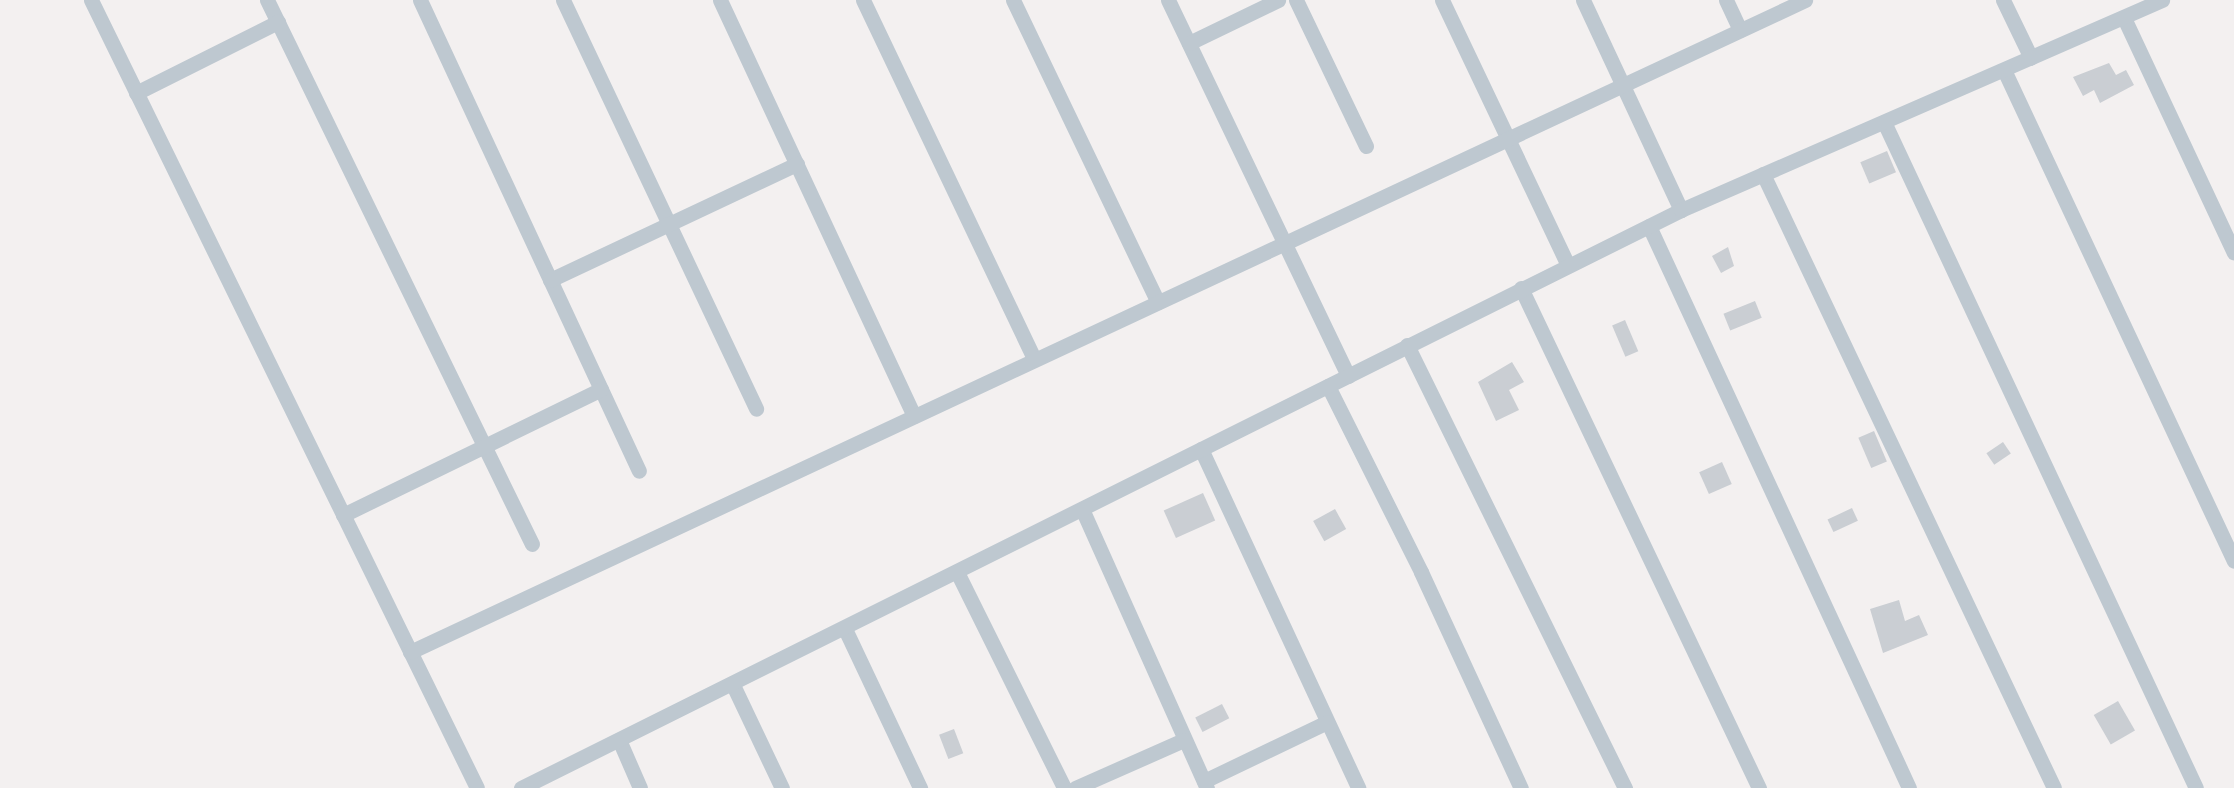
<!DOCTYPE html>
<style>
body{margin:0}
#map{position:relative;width:2234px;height:788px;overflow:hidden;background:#f3f0f0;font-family:Lato,sans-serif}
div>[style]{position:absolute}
.building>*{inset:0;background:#caced3;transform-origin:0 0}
.minor>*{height:15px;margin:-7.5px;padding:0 7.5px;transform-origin:7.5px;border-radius:7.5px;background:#bec8d0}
span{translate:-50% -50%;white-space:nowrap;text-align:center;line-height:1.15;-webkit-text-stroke:4px #fff;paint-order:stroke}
</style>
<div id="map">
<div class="building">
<i style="clip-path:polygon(2109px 63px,2116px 75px,2126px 70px,2134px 85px,2100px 103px,2094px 90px,2083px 96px,2073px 77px)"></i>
<i style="left:1887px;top:151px;width:23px;height:29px;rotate:67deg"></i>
<i style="clip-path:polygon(1728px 247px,1734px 266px,1721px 273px,1712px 256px)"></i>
<i style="left:1755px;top:301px;width:18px;height:34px;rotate:68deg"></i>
<i style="left:1625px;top:320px;width:34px;height:14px;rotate:67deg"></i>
<i style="clip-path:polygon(1512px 362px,1524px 382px,1509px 390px,1519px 410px,1496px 421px,1478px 382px)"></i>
<i style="left:1874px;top:431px;width:33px;height:17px;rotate:67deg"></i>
<i style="left:2003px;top:442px;width:14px;height:20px;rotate:56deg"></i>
<i style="left:1722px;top:462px;width:24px;height:25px;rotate:66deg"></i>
<i style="left:1203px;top:493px;width:30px;height:43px;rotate:66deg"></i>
<i style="left:1852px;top:508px;width:14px;height:27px;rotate:65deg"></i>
<i style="left:1335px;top:509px;width:23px;height:25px;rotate:61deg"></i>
<i style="clip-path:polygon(1899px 600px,1905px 621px,1919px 615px,1928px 635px,1883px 653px,1870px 609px)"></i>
<i style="left:2118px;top:701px;width:34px;height:28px;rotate:60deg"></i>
<i style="left:1222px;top:704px;width:16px;height:30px;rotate:63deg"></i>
<i style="left:954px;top:729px;width:26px;height:16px;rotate:69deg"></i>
</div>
<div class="minor">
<i style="left:91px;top:0;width:877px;rotate:63.9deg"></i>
<i style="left:267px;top:0;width:605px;rotate:64.03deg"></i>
<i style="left:420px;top:0;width:519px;rotate:65.06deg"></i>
<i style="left:563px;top:0;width:452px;rotate:64.7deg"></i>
<i style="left:720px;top:0;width:459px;rotate:65deg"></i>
<i style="left:863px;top:0;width:398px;rotate:64.5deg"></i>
<i style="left:1013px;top:0;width:335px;rotate:64.4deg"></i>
<i style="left:1168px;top:0;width:417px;rotate:64.4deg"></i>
<i style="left:1296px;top:0;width:162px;rotate:64.4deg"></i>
<i style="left:1442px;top:0;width:293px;rotate:64.6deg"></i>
<i style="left:1583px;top:0;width:232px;rotate:65deg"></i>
<i style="left:1726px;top:0;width:33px;rotate:65deg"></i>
<i style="left:2003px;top:0;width:64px;rotate:64.2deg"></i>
<i style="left:2124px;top:18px;width:259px;rotate:64.9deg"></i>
<i style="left:1189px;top:43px;width:99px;rotate:-25.8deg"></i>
<i style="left:2004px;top:70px;width:542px;rotate:64.9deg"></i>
<i style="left:136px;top:93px;width:159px;rotate:-26.6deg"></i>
<i style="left:1884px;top:122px;width:735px;rotate:64.9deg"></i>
<i style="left:1763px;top:174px;width:679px;rotate:64.64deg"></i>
<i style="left:1649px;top:226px;width:619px;rotate:65.17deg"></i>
<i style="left:550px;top:280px;width:273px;rotate:-25.2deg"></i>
<i style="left:1521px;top:288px;width:554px;rotate:64.55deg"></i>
<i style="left:1407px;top:345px;width:494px;rotate:63.8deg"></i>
<i style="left:1328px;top:386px;width:208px;rotate:63.4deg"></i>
<i style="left:1421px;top:572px;width:238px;rotate:65.2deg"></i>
<i style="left:1201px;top:449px;width:374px;rotate:65.1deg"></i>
<i style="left:1082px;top:509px;width:306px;rotate:65.9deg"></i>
<i style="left:343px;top:515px;width:287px;rotate:-26deg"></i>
<i style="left:957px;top:572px;width:241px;rotate:63.6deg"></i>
<i style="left:845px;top:629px;width:176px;rotate:64.7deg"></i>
<i style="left:410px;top:652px;width:1540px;rotate:-25.05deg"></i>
<i style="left:733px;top:685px;width:114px;rotate:64.6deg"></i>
<i style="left:620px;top:742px;width:50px;rotate:66.5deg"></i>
<i style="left:1204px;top:781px;width:136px;rotate:-25.6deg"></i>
<i style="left:521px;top:788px;width:1296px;rotate:-26.49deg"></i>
<i style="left:1681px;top:210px;width:525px;rotate:-23.59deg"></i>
<i style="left:1075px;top:788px;width:119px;rotate:-23.8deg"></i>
</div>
</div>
